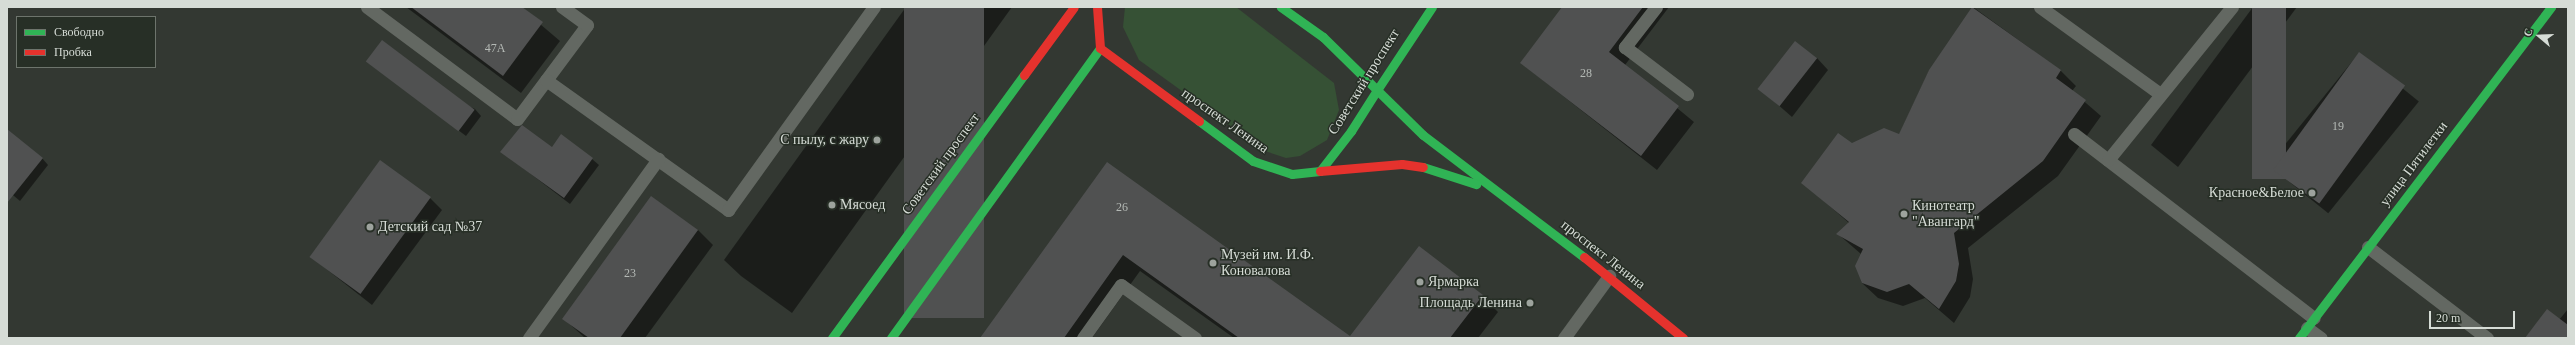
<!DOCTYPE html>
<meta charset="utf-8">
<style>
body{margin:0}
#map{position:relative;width:2575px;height:345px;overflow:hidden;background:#333832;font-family:"Times New Roman",serif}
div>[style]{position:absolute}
.green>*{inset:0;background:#365135}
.shadow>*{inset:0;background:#0007;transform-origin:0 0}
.building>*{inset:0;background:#505151;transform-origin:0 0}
.lane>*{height:13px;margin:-6.5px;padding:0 6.5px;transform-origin:6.5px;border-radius:6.5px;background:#636862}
.fast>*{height:9px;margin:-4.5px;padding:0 4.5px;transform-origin:4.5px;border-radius:4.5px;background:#30b455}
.jam>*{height:9px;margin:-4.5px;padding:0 4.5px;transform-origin:4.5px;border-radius:4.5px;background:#e5322d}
.dots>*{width:11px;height:11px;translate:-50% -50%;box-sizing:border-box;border:2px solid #272f26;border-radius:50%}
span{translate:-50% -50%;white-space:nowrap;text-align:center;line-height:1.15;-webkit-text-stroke:3px #272f26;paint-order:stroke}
.number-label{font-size:12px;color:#b4b9b5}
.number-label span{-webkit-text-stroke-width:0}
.street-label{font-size:14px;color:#d6dcd6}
.poi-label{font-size:14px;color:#d6dcd6}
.right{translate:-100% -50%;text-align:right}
.left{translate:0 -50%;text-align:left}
.frame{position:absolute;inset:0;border:8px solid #d6dcd6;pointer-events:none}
.legend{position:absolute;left:16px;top:16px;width:140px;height:52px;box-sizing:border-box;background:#272f26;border:1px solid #6d746c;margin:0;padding:5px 7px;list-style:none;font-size:12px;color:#d6dcd6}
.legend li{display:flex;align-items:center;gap:8px;height:20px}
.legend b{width:20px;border:1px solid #6d746c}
.north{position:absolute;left:2519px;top:16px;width:40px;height:40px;-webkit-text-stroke:3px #272f26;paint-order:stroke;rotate:289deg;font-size:11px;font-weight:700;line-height:16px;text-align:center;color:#d6dcd6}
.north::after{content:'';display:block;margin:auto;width:14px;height:18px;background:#d6dcd6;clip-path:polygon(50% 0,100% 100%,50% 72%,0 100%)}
.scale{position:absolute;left:2429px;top:311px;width:86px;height:18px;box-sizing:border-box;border:2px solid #d6dcd6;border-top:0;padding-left:5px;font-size:12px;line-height:14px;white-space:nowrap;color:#d6dcd6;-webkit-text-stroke:3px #272f26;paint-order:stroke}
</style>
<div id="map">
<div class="green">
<i style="clip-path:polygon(1125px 7px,1236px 7px,1334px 83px,1339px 110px,1327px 140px,1300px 156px,1286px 158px,1265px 151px,1139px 60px,1123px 27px)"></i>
</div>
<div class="shadow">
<i style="clip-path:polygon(406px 7px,520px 7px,560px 41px,521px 93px)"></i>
<i style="clip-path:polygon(906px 7px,1012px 7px,792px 313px,741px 276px,724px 260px)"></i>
<i style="clip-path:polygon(1564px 7px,1669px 7px,1625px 65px,1694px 122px,1657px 170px,1521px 63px)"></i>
<i style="clip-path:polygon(1973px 7px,2061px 71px,2076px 86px,2072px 91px,2101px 116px,2058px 176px,1968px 248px,1973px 279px,1970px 297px,1954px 323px,1925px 298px,1903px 306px,1878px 298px,1862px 283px,1861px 254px,1838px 234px,1849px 223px,1802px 182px,1851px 144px,1899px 135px,1929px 71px)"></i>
<i style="clip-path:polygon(2253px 7px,2297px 7px,2178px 167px,2151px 145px)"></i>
<i style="left:2359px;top:53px;width:77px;height:144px;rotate:39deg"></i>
<i style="clip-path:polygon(1817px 58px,1828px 70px,1792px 117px,1760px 89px)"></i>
<i style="clip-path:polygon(368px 62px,475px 109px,481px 116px,466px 136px)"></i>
<i style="clip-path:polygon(7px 146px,42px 158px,48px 165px,20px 201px,7px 190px)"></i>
<i style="clip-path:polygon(552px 149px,592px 159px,599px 165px,570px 204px,502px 152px)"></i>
<i style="clip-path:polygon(1107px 163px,1350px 338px,1234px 338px,1140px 271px,1092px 338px,981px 338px)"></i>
<i style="clip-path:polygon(430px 198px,442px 210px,372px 305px,311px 257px)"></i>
<i style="clip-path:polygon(698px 230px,713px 245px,645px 338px,585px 338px,564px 319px)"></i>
<i style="clip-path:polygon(1482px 296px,1498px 312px,1478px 338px,1409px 338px)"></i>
<i style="clip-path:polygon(2568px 309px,2568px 338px,2529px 338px,2559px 320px)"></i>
</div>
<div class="building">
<i style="clip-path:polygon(411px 7px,522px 7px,543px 22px,503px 76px)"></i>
<i style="left:904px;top:7px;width:80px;height:311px"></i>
<i style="clip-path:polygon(1562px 7px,1643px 7px,1609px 52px,1679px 106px,1641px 156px,1520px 63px)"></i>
<i style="clip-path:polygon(1972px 7px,2061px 70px,2056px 78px,2086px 100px,2043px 161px,1954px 233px,1959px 264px,1956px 281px,1939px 309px,1909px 284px,1887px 292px,1862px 283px,1855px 266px,1863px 249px,1836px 234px,1849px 222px,1801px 183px,1838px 133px,1852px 143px,1884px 128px,1899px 134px,1929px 70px)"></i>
<i style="left:2252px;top:7px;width:34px;height:172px"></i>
<i style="left:382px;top:40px;width:116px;height:27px;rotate:37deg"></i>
<i style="left:1795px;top:41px;width:28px;height:61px;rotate:38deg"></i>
<i style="left:2359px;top:52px;width:57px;height:146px;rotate:36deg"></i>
<i style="clip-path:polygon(522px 125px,552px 147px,561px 134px,593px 158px,564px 198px,500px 152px)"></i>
<i style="clip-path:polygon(7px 129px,43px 158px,7px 203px)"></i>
<i style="left:380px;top:160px;width:63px;height:120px;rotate:36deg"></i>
<i style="clip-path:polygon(1107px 162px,1350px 336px,1419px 246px,1483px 295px,1450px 338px,1239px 338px,1123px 255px,1064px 338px,980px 338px)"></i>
<i style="clip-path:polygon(651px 196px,698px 230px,620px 338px,589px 338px,562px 319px)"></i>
<i style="clip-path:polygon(2547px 309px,2568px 325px,2568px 338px,2525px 338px)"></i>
</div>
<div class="lane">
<i style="left:367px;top:7px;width:187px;rotate:36.7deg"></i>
<i style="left:517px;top:119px;width:117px;rotate:-53.3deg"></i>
<i style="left:587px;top:25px;width:31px;rotate:-144deg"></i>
<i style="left:1656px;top:7px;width:51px;rotate:127.8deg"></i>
<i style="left:1625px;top:47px;width:78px;rotate:37.2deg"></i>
<i style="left:2040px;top:7px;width:148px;rotate:35.9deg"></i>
<i style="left:546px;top:80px;width:224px;rotate:35.5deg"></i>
<i style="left:728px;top:210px;width:250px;rotate:-54.3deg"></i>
<i style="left:2074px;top:134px;width:302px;rotate:37.5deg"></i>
<i style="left:2108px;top:160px;width:197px;rotate:-51deg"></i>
<i style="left:2368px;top:247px;width:150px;rotate:37.4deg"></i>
<i style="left:2307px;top:328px;width:17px;rotate:36deg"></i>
<i style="left:529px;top:338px;width:221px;rotate:-54.2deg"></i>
<i style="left:1083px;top:338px;width:65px;rotate:-54.4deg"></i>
<i style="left:1121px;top:285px;width:91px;rotate:35.6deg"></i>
<i style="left:1564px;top:338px;width:77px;rotate:-54deg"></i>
</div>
<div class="fast">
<i style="left:1432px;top:7px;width:100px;rotate:123.5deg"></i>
<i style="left:1377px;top:90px;width:64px;rotate:44.4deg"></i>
<i style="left:1423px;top:135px;width:202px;rotate:37.2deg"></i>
<i style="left:1199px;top:121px;width:67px;rotate:36.5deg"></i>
<i style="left:1253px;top:161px;width:41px;rotate:18.4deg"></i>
<i style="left:1292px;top:174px;width:28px;rotate:-6deg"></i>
<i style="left:1320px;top:171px;width:51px;rotate:-52.2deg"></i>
<i style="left:1351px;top:131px;width:49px;rotate:-57.6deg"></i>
<i style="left:1377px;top:90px;width:76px;rotate:-135.5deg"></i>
<i style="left:1323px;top:37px;width:52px;rotate:-144.5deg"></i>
<i style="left:1423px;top:167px;width:56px;rotate:17.8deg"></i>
<i style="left:832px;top:338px;width:326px;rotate:-53.9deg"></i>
<i style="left:891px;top:338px;width:357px;rotate:-54.2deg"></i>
<i style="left:2299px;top:338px;width:416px;rotate:-52.7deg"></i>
</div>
<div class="jam">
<i style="left:1097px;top:7px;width:41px;rotate:85.8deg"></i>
<i style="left:1100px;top:48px;width:123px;rotate:36.4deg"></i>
<i style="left:1024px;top:75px;width:84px;rotate:-53.7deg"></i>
<i style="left:1320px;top:171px;width:82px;rotate:-4.9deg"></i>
<i style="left:1402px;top:164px;width:21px;rotate:8deg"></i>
<i style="left:1584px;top:257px;width:128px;rotate:39.3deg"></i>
</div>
<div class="dots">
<i style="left:877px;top:140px;background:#9da39d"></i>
<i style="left:2312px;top:193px;background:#9da39d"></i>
<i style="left:832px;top:205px;background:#9da39d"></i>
<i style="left:1904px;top:214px;background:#9da39d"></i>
<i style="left:370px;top:227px;background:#9da39d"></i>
<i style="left:1213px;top:263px;background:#9da39d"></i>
<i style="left:1420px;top:282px;background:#9da39d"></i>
<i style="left:1530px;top:303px;background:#9da39d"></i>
</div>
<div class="number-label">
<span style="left:495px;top:49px">47А</span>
<span style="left:1586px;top:74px">28</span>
<span style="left:2338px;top:127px">19</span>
<span style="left:1122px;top:208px">26</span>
<span style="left:630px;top:274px">23</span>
</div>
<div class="street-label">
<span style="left:1364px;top:82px;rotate:-58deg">Советский проспект</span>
<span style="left:1225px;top:121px;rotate:35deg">проспект Ленина</span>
<span style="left:941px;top:164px;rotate:-54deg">Советский проспект</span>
<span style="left:2414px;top:164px;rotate:-53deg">улица Пятилетки</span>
<span style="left:1603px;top:255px;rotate:38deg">проспект Ленина</span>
</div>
<div class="poi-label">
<span class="right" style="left:869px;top:140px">С пылу, с жару</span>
<span class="right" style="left:2304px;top:193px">Красное&amp;Белое</span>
<span class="left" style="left:840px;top:205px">Мясоед</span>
<span class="left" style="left:1912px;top:214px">Кинотеатр<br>"Авангард"</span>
<span class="left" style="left:378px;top:227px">Детский сад №37</span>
<span class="left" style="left:1221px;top:263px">Музей им. И.Ф.<br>Коновалова</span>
<span class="left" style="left:1428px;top:282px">Ярмарка</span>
<span class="right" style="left:1522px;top:303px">Площадь Ленина</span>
</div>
<div class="frame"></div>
<ul class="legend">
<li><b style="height:5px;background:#30b455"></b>Свободно</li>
<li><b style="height:5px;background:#e5322d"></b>Пробка</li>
</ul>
<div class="north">С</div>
<div class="scale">20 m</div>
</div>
